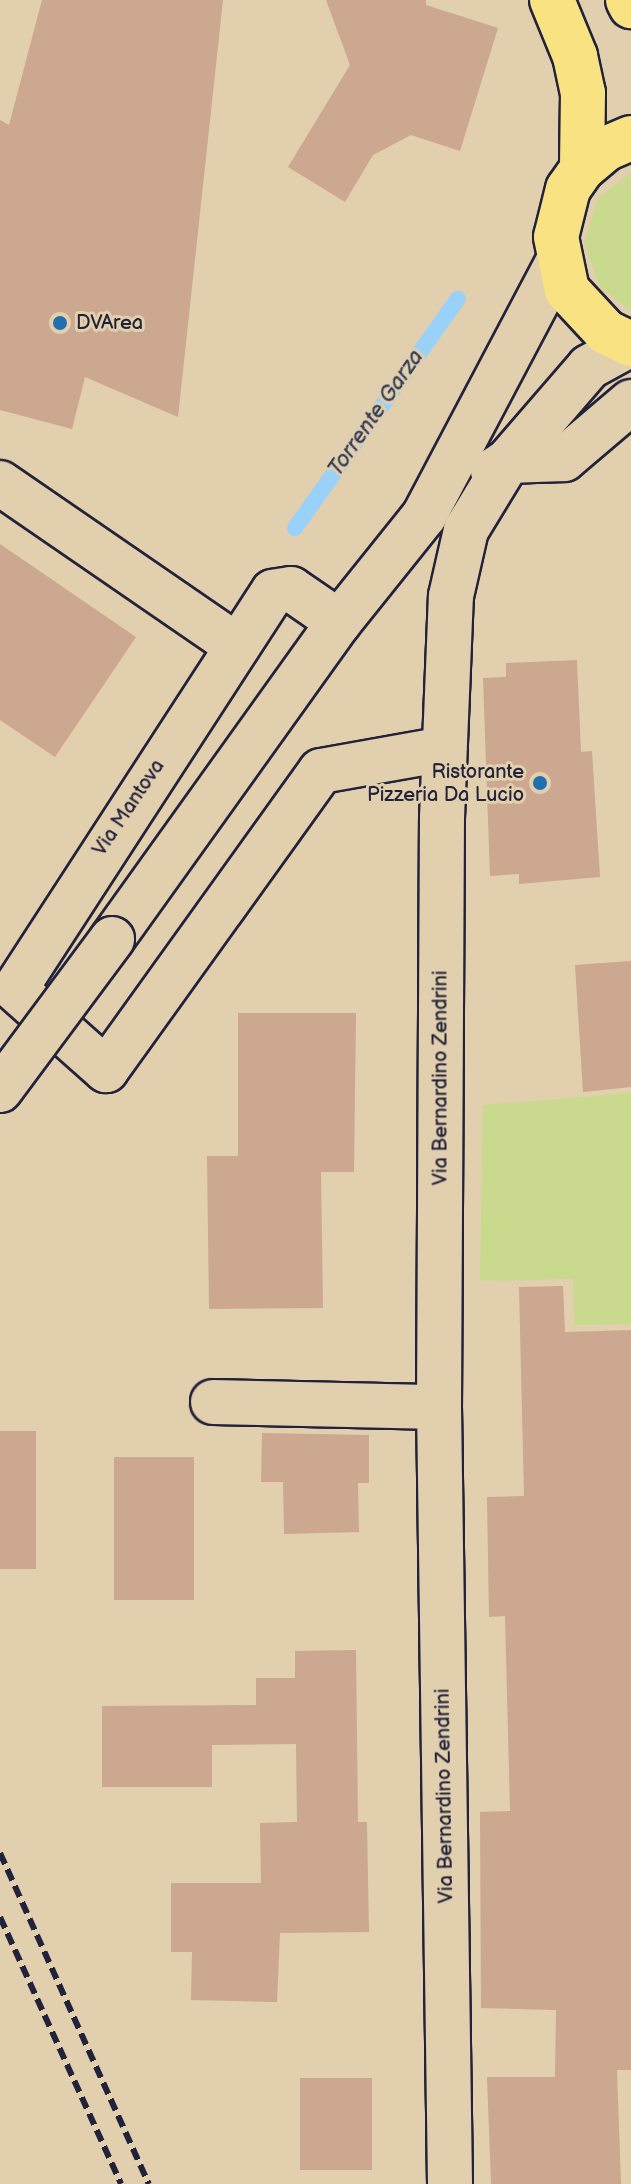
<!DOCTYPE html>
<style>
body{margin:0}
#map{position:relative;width:631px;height:2184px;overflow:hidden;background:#e1cfad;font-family:"Balsamiq Sans",sans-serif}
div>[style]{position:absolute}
.green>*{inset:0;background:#c9da8f}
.stream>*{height:16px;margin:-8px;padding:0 8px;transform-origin:8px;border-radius:8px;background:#99d1f8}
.building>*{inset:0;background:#cba88f;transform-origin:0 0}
.roads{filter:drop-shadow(2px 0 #22223b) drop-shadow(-2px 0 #22223b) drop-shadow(0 2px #22223b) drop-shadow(0 -2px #22223b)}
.minor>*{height:44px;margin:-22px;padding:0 22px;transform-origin:22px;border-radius:22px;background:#e1cfad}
.major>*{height:44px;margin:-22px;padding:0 22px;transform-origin:22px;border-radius:22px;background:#f8e281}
.rail>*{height:6px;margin-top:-3px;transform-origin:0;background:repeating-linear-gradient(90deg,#22223b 0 12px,transparent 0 18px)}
.bridges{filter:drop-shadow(2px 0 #22223b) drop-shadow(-2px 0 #22223b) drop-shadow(0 2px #22223b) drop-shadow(0 -2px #22223b)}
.minor-bridge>*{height:44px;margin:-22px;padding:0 22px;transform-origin:22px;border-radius:22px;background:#e1cfad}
.dots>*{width:22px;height:22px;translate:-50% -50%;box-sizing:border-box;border:4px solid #e1cfad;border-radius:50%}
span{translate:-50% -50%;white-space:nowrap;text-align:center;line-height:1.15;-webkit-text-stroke:6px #e1cfad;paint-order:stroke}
.poi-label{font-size:20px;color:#22223b}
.left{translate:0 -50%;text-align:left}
.right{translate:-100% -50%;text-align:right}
.street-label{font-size:20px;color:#22223b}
.water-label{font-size:22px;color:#343c57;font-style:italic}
</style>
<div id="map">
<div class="green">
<i style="clip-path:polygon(631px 173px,631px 311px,600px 287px,584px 243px,598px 198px)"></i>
<i style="clip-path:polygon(631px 1093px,631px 1324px,574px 1325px,573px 1279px,480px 1281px,483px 1105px)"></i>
</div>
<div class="stream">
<i style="left:295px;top:528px;width:281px;rotate:-54.6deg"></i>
</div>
<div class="building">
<i style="clip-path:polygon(42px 0,223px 0,178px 417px,85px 377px,72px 429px,0 410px,0 120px,9px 125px)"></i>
<i style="clip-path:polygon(326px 0,426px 0,426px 5px,498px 28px,460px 151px,411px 135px,373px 155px,345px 202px,288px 167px,350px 65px)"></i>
<i style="clip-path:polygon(0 544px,136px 637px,55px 757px,0 720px)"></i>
<i style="clip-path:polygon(577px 660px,581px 752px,592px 751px,600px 877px,519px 884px,519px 874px,490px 876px,483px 678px,506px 677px,506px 663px)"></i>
<i style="clip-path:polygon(631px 961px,631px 1087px,583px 1092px,575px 965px)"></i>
<i style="clip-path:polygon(238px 1013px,356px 1013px,354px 1172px,321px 1172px,323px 1308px,209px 1309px,207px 1156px,238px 1156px)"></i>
<i style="clip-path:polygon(563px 1286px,565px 1332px,631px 1330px,631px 2070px,617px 2070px,621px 2184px,491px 2184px,487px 2077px,555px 2077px,556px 2010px,481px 2008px,480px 1812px,510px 1811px,505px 1616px,489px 1617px,487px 1497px,524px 1496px,519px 1287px)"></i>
<i style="left:0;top:1431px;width:36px;height:138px"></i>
<i style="clip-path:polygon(262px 1433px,369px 1435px,369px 1483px,358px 1483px,359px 1532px,284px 1534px,283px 1482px,261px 1482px)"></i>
<i style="left:194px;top:1457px;width:143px;height:80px;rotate:90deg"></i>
<i style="clip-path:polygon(356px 1650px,358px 1822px,367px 1822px,369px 1932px,280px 1933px,277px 2002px,191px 2000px,192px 1952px,171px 1952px,171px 1883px,261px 1883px,260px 1823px,297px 1822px,296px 1744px,212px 1745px,212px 1787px,102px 1787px,102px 1706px,256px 1705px,256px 1678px,295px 1678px,295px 1651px)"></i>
<i style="left:300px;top:2078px;width:72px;height:92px"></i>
</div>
<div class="roads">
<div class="minor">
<i style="left:493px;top:471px;width:18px;rotate:-34deg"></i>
<i style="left:508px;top:461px;width:124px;rotate:-49.2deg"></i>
<i style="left:589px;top:367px;width:48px;rotate:-28.7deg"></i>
<i style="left:0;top:483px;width:288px;rotate:34.5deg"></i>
<i style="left:339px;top:622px;width:58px;rotate:-145.5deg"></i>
<i style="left:291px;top:589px;width:18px;rotate:171deg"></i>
<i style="left:273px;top:592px;width:473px;rotate:123deg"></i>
<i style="left:15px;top:989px;width:122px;rotate:41.7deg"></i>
<i style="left:106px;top:1070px;width:368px;rotate:-54.3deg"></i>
<i style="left:321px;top:771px;width:125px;rotate:-10.1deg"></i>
<i style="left:112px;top:939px;width:390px;rotate:-54.4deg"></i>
<i style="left:339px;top:622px;width:136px;rotate:-51.3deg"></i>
<i style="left:424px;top:516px;width:287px;rotate:-62.2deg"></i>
<i style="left:213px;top:1402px;width:226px;rotate:1.3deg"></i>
<i style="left:450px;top:2184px;width:777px;rotate:-90.81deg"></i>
<i style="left:439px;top:1407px;width:589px;rotate:-89.71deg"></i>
<i style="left:442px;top:818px;width:222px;rotate:-87.7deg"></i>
<i style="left:451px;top:596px;width:68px;rotate:-77.2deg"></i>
<i style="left:466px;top:530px;width:81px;rotate:-58.7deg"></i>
<i style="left:508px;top:461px;width:56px;rotate:-2deg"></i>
<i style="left:564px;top:459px;width:88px;rotate:-40.4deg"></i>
</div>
<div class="major">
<i style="left:552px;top:0;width:61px;rotate:67.7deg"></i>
<i style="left:575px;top:56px;width:38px;rotate:78deg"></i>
<i style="left:583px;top:93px;width:76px;rotate:90.8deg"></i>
<i style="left:628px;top:0;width:7px;rotate:63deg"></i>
<i style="left:631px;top:138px;width:26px;rotate:157deg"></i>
<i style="left:607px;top:148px;width:33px;rotate:140deg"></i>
<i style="left:582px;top:169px;width:24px;rotate:125deg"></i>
<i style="left:568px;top:189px;width:49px;rotate:104deg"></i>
<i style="left:556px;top:237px;width:54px;rotate:78.3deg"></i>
<i style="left:567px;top:290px;width:57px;rotate:47.1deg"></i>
<i style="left:606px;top:332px;width:28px;rotate:26deg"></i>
</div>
</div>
<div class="rail">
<i style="left:0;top:1853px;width:363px;rotate:65.8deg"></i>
<i style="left:0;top:1917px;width:293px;rotate:65.6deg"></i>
</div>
<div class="bridges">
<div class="minor-bridge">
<i style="left:0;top:1090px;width:188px;rotate:-53.4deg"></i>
</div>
</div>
<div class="dots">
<i style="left:60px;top:323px;background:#1f6fb2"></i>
<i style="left:540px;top:783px;background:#1f6fb2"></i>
</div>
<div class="poi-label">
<span class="left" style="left:76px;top:323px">DVArea</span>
<span class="right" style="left:524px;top:784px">Ristorante<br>Pizzeria Da Lucio</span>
</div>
<div class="street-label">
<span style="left:129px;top:808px;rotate:-56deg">Via Mantova</span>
<span style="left:441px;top:1078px;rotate:-90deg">Via Bernardino Zendrini</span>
<span style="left:445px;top:1796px;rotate:-91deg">Via Bernardino Zendrini</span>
</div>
<div class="water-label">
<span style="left:376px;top:413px;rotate:-55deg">Torrente Garza</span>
</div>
</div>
